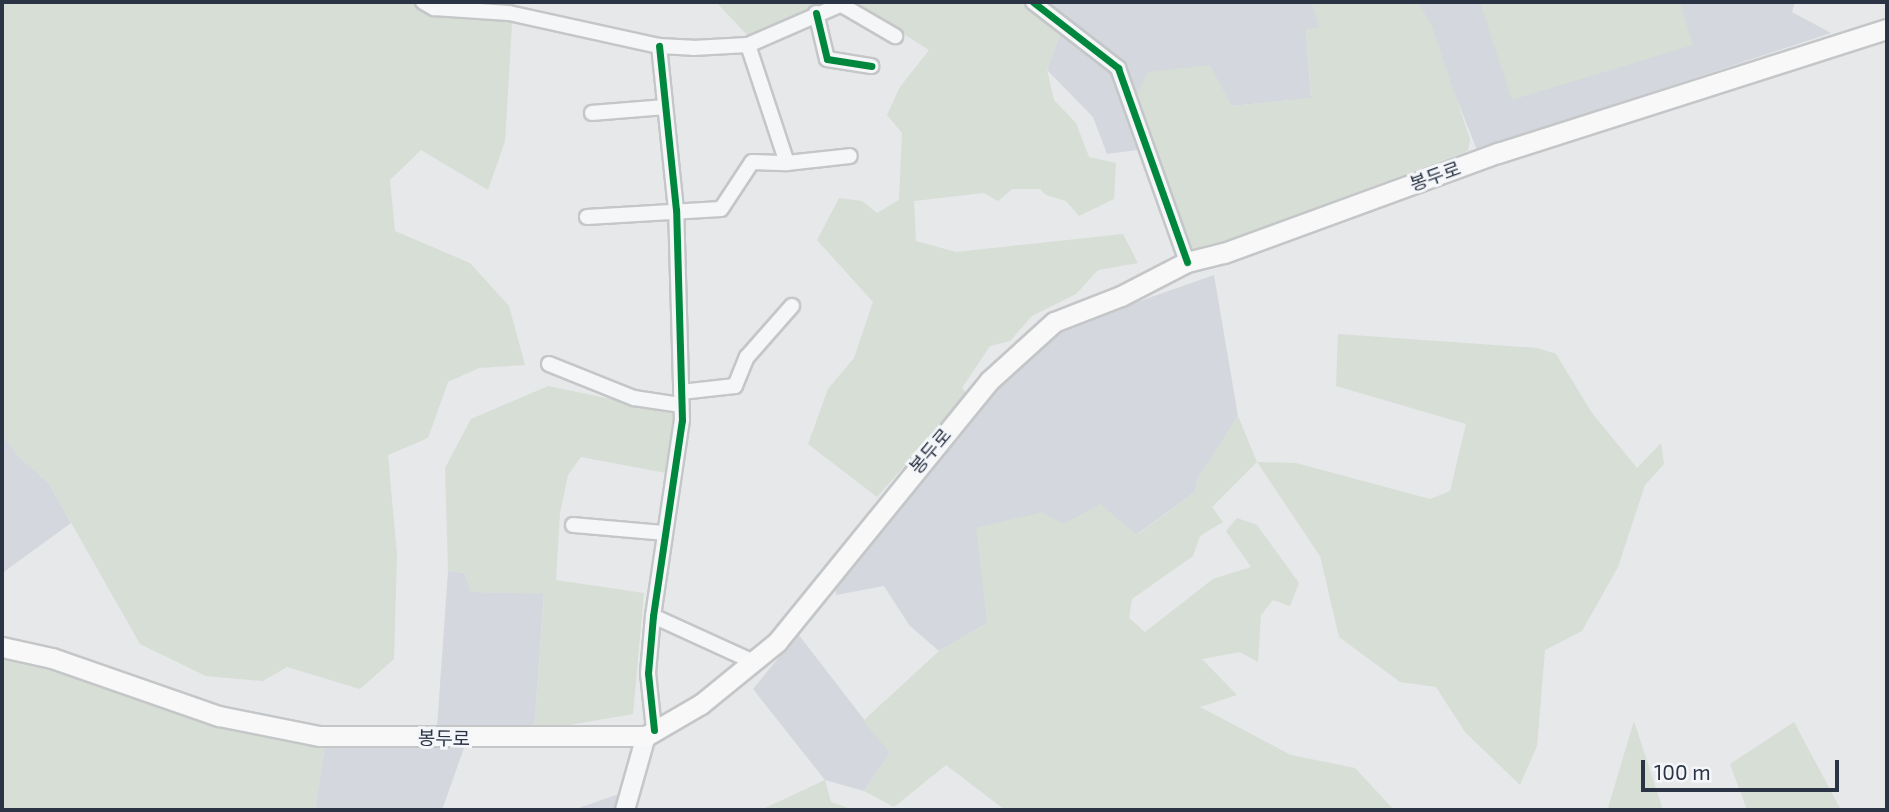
<!DOCTYPE html>
<meta charset="utf-8">
<style>
body{margin:0}
#map{position:relative;width:1889px;height:812px;overflow:hidden;background:#e6e8ea;font-family:"Exo 2","Noto Sans KR",sans-serif}
div>[style]{position:absolute}
.built>*{inset:0;background:#d4d7dd}
.green>*{inset:0;background:#d6ded6}
.roads{filter:drop-shadow(2px 0 #c4c6c8) drop-shadow(-2px 0 #c4c6c8) drop-shadow(0 2px #c4c6c8) drop-shadow(0 -2px #c4c6c8)}
.minor>*{height:14px;margin:-7px;padding:0 7px;transform-origin:7px;border-radius:7px;background:#f5f6f7}
.tertiary>*{height:18px;margin:-9px;padding:0 9px;transform-origin:9px;border-radius:9px;background:#f5f6f7}
.secondary>*{height:19px;margin:-9.5px;padding:0 9.5px;transform-origin:9.5px;border-radius:9.5px;background:#f8f8f8}
.cycleway>*{height:7px;margin:-3.5px;padding:0 3.5px;transform-origin:3.5px;border-radius:3.5px;background:#00873e}
span{translate:-50% -50%;white-space:nowrap;text-align:center;line-height:1.15;-webkit-text-stroke:6px #f4f6f9;paint-order:stroke}
.street-label{font-size:19px;color:#2b3445}
.frame{position:absolute;inset:0;border:4px solid #2b3445;pointer-events:none}
.scale{position:absolute;left:1641px;top:760px;width:198px;height:32px;box-sizing:border-box;border:4px solid #2b3445;border-top:0;padding-left:9px;font-size:21px;line-height:24px;white-space:nowrap;color:#2b3445;-webkit-text-stroke:5px #f4f6f9;paint-order:stroke}
</style>
<div id="map">
<div class="built">
<i style="clip-path:polygon(1042px 2px,1312px 2px,1320px 27px,1306px 30px,1311px 98px,1232px 106px,1136px 96px,1152px 148px,1107px 154px,1093px 117px,1047px 70px,1064px 23px)"></i>
<i style="clip-path:polygon(1418px 2px,1795px 2px,1792px 12px,1831px 33px,1477px 150px)"></i>
<i style="clip-path:polygon(1214px 275px,1238px 416px,1197px 480px,1195px 492px,1136px 535px,1130px 529px,986px 592px,987px 623px,939px 651px,909px 625px,884px 586px,836px 595px,835px 583px,993px 387px,1063px 328px)"></i>
<i style="clip-path:polygon(2px 434px,19px 457px,48px 482px,71px 523px,5px 571px,2px 579px)"></i>
<i style="clip-path:polygon(448px 571px,465px 573px,471px 592px,544px 593px,534px 731px,437px 727px)"></i>
<i style="clip-path:polygon(798px 634px,890px 753px,864px 791px,825px 780px,753px 689px)"></i>
<i style="clip-path:polygon(325px 744px,464px 748px,442px 810px,315px 810px)"></i>
<i style="clip-path:polygon(619px 794px,615px 810px,573px 810px)"></i>
</div>
<div class="green">
<i style="clip-path:polygon(2px 2px,498px 2px,513px 7px,505px 141px,488px 190px,421px 150px,390px 180px,395px 231px,470px 263px,509px 306px,525px 365px,479px 368px,448px 382px,428px 438px,388px 455px,397px 555px,394px 659px,360px 689px,287px 667px,263px 681px,206px 676px,140px 644px,48px 482px,19px 457px,2px 434px)"></i>
<i style="clip-path:polygon(716px 2px,1043px 2px,1064px 23px,1047px 70px,1054px 100px,1076px 123px,1089px 157px,1116px 163px,1114px 199px,1079px 216px,1066px 201px,1046px 195px,1040px 189px,1012px 189px,998px 201px,984px 193px,914px 201px,916px 241px,956px 252px,1123px 234px,1138px 263px,1098px 270px,1076px 294px,1032px 316px,1010px 341px,990px 346px,962px 388px,968px 394px,877px 497px,808px 444px,828px 389px,854px 358px,873px 302px,817px 240px,839px 198px,862px 201px,877px 213px,899px 200px,902px 133px,887px 115px,900px 87px,929px 50px,856px 4px,824px 4px,750px 38px)"></i>
<i style="clip-path:polygon(1312px 2px,1418px 2px,1432px 26px,1470px 139px,1468px 151px,1192px 253px,1136px 96px,1148px 72px,1210px 65px,1232px 106px,1311px 98px,1306px 29px,1320px 27px)"></i>
<i style="clip-path:polygon(1480px 2px,1680px 2px,1693px 45px,1512px 100px)"></i>
<i style="clip-path:polygon(1338px 334px,1537px 348px,1556px 354px,1592px 413px,1637px 468px,1661px 443px,1664px 464px,1645px 485px,1618px 567px,1582px 631px,1545px 650px,1537px 746px,1520px 785px,1465px 732px,1436px 687px,1400px 682px,1339px 637px,1320px 556px,1257px 462px,1212px 507px,1223px 522px,1200px 536px,1193px 556px,1132px 599px,1129px 618px,1145px 632px,1213px 579px,1251px 567px,1226px 531px,1237px 518px,1257px 525px,1299px 583px,1290px 606px,1273px 600px,1261px 615px,1258px 662px,1240px 652px,1202px 659px,1237px 695px,1200px 707px,1291px 755px,1355px 768px,1394px 810px,1005px 810px,946px 765px,894px 807px,864px 791px,890px 753px,863px 721px,939px 651px,987px 623px,976px 528px,1042px 512px,1063px 524px,1100px 504px,1137px 535px,1195px 492px,1197px 480px,1238px 416px,1257px 462px,1296px 463px,1430px 499px,1450px 491px,1466px 424px,1336px 386px)"></i>
<i style="clip-path:polygon(548px 386px,674px 412px,666px 473px,581px 457px,568px 475px,560px 513px,556px 580px,644px 593px,633px 714px,534px 731px,544px 594px,471px 592px,465px 573px,448px 571px,445px 468px,471px 419px)"></i>
<i style="clip-path:polygon(2px 659px,39px 666px,168px 710px,325px 744px,315px 810px,2px 810px)"></i>
<i style="clip-path:polygon(1634px 721px,1663px 810px,1608px 808px)"></i>
<i style="clip-path:polygon(1794px 722px,1841px 810px,1747px 810px,1730px 764px)"></i>
<i style="clip-path:polygon(825px 780px,831px 802px,854px 810px,761px 810px)"></i>
</div>
<div class="roads">
<div class="minor">
<i style="left:423px;top:2px;width:13px;rotate:29deg"></i>
<i style="left:434px;top:8px;width:75px;rotate:3.8deg"></i>
<i style="left:509px;top:13px;width:154px;rotate:12.4deg"></i>
<i style="left:659px;top:46px;width:34px;rotate:3deg"></i>
<i style="left:693px;top:48px;width:55px;rotate:-3.1deg"></i>
<i style="left:748px;top:45px;width:108px;rotate:-23.5deg"></i>
<i style="left:1033px;top:2px;width:108px;rotate:37.8deg"></i>
<i style="left:1118px;top:68px;width:206px;rotate:70.4deg"></i>
<i style="left:840px;top:4px;width:64px;rotate:30.2deg"></i>
<i style="left:816px;top:13px;width:47px;rotate:76.6deg"></i>
<i style="left:827px;top:59px;width:45px;rotate:9deg"></i>
<i style="left:748px;top:45px;width:124px;rotate:71.7deg"></i>
<i style="left:787px;top:163px;width:63px;rotate:-6.3deg"></i>
<i style="left:592px;top:113px;width:73px;rotate:-4.7deg"></i>
<i style="left:587px;top:217px;width:134px;rotate:-3.4deg"></i>
<i style="left:721px;top:209px;width:56px;rotate:-56.6deg"></i>
<i style="left:752px;top:162px;width:35px;rotate:2deg"></i>
<i style="left:549px;top:364px;width:92px;rotate:21.8deg"></i>
<i style="left:634px;top:398px;width:48px;rotate:8.5deg"></i>
<i style="left:681px;top:392px;width:54px;rotate:-6.3deg"></i>
<i style="left:735px;top:386px;width:31px;rotate:-68deg"></i>
<i style="left:747px;top:357px;width:68px;rotate:-48.6deg"></i>
<i style="left:573px;top:525px;width:92px;rotate:5deg"></i>
<i style="left:653px;top:616px;width:111px;rotate:24.5deg"></i>
<i style="left:654px;top:730px;width:57px;rotate:-96deg"></i>
<i style="left:648px;top:673px;width:57px;rotate:-85deg"></i>
<i style="left:653px;top:616px;width:198px;rotate:-81.6deg"></i>
<i style="left:682px;top:420px;width:210px;rotate:-91.6deg"></i>
<i style="left:676px;top:210px;width:165px;rotate:-95.9deg"></i>
</div>
<div class="tertiary">
<i style="left:625px;top:810px;width:77px;rotate:-74.2deg"></i>
</div>
<div class="secondary">
<i style="left:2px;top:647px;width:51px;rotate:12.4deg"></i>
<i style="left:52px;top:658px;width:177px;rotate:19.2deg"></i>
<i style="left:219px;top:716px;width:102px;rotate:11.3deg"></i>
<i style="left:319px;top:736px;width:327px"></i>
<i style="left:646px;top:736px;width:64px;rotate:-30.2deg"></i>
<i style="left:701px;top:704px;width:98px;rotate:-39.2deg"></i>
<i style="left:777px;top:642px;width:336px;rotate:-50.9deg"></i>
<i style="left:989px;top:381px;width:88px;rotate:-42.2deg"></i>
<i style="left:1054px;top:322px;width:72px;rotate:-21.2deg"></i>
<i style="left:1121px;top:296px;width:74px;rotate:-27.3deg"></i>
<i style="left:1187px;top:262px;width:38px;rotate:-14deg"></i>
<i style="left:1224px;top:253px;width:292px;rotate:-20.1deg"></i>
<i style="left:1498px;top:153px;width:408px;rotate:-17.7deg"></i>
</div>
</div>
<div class="cycleway">
<i style="left:1033px;top:2px;width:108px;rotate:37.8deg"></i>
<i style="left:1118px;top:68px;width:206px;rotate:70.4deg"></i>
<i style="left:816px;top:13px;width:47px;rotate:76.6deg"></i>
<i style="left:827px;top:59px;width:45px;rotate:9deg"></i>
<i style="left:654px;top:730px;width:57px;rotate:-96deg"></i>
<i style="left:648px;top:673px;width:57px;rotate:-85deg"></i>
<i style="left:653px;top:616px;width:198px;rotate:-81.6deg"></i>
<i style="left:682px;top:420px;width:210px;rotate:-91.6deg"></i>
<i style="left:676px;top:210px;width:165px;rotate:-95.9deg"></i>
</div>
<div class="street-label">
<span style="left:1435px;top:176px;rotate:-20deg">봉두로</span>
<span style="left:930px;top:451px;rotate:-50deg">봉두로</span>
<span style="left:444px;top:738px;rotate:1deg">봉두로</span>
</div>
<div class="frame"></div>
<div class="scale">100 m</div>
</div>
